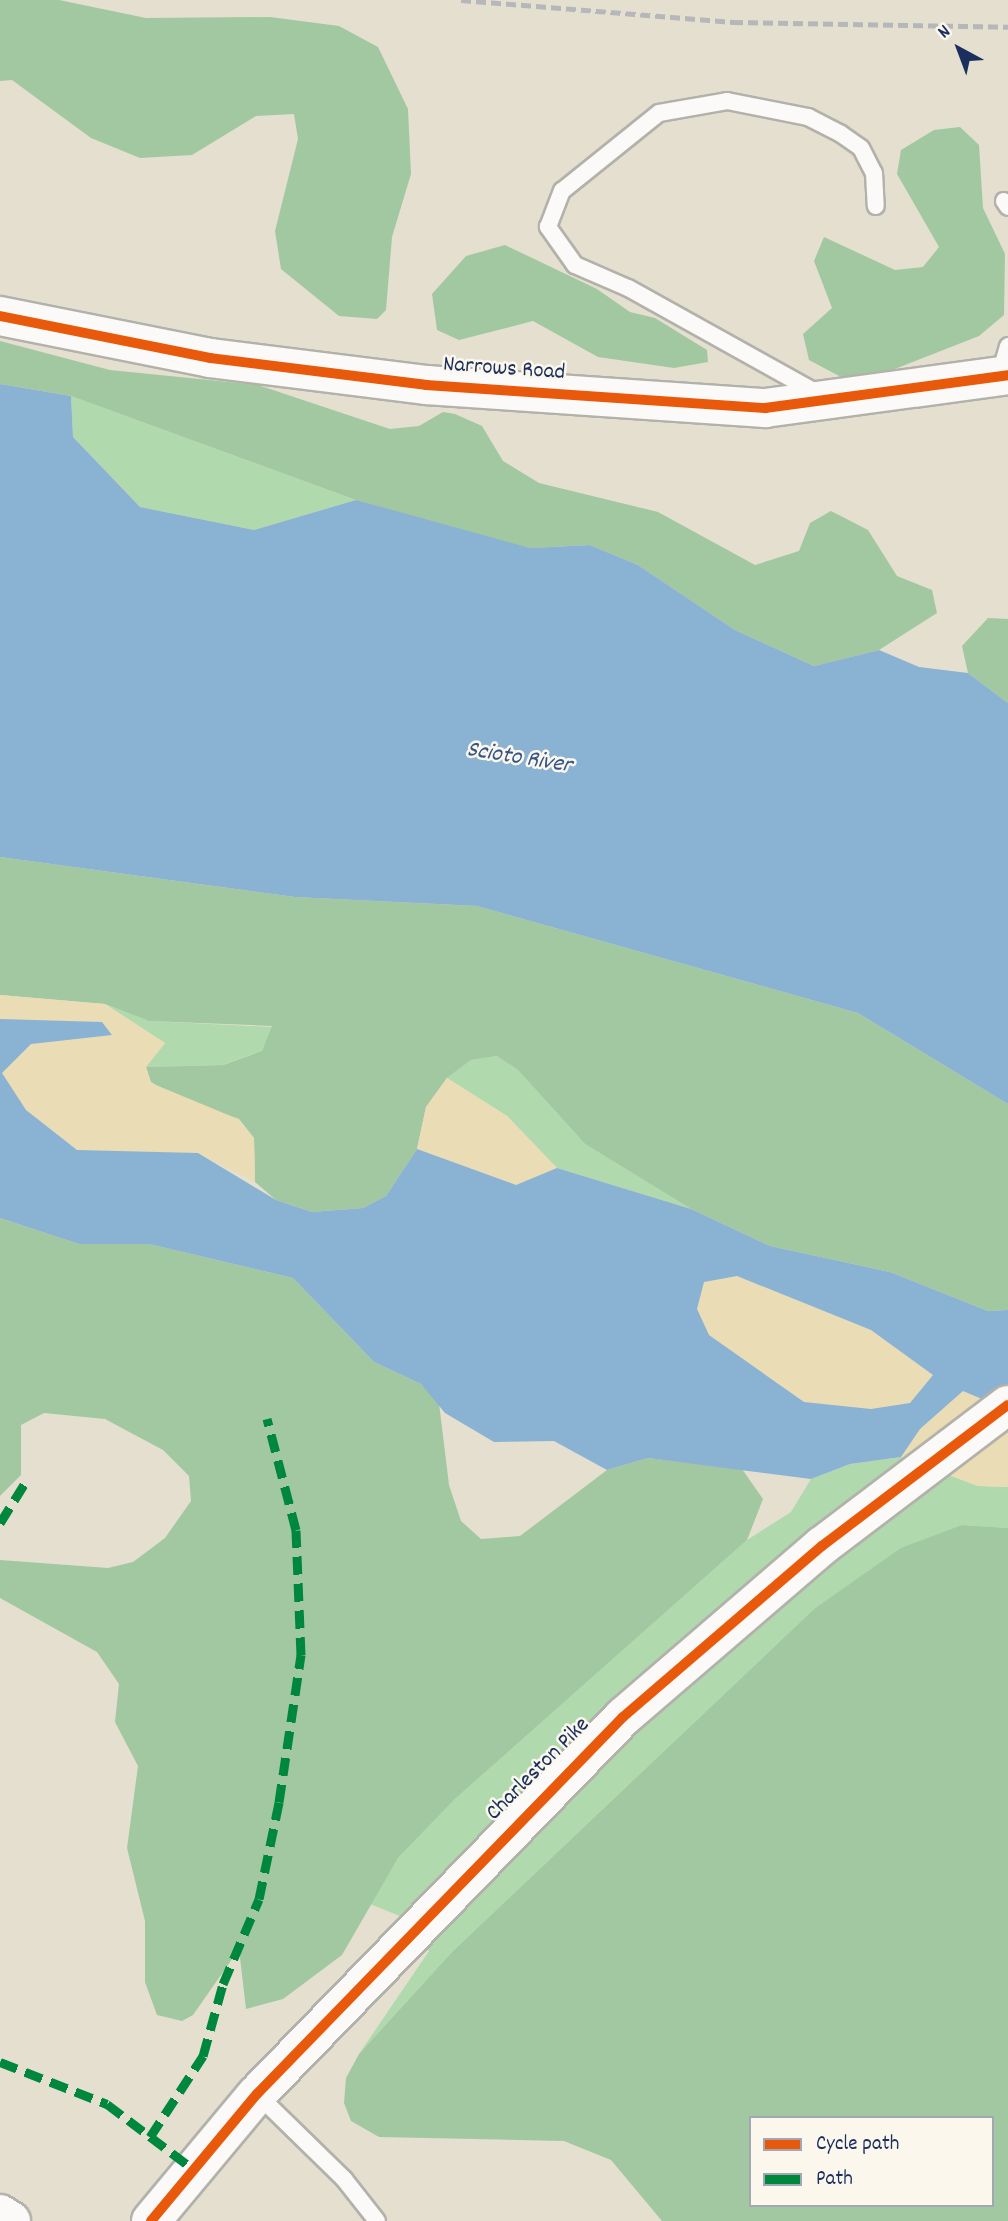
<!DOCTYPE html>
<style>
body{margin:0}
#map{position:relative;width:1008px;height:2221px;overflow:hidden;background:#e4dfce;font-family:Dekko,sans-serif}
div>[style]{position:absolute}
.green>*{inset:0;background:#b0d9ae}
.forest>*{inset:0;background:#a2c8a1}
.sand>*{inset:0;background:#eadcb4}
.water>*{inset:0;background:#8ab2d2}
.roads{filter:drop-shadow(2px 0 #b2b1aa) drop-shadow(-2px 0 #b2b1aa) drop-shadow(0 2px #b2b1aa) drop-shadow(0 -2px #b2b1aa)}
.service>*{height:16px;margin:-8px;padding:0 8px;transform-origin:8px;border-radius:8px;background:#fbfaf8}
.tertiary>*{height:38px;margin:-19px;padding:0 19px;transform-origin:19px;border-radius:19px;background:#fbfaf8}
.motorway>*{height:38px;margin:-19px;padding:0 19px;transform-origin:19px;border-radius:19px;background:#fbfaf8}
.rail>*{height:5px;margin-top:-2.5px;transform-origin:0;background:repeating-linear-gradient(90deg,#b5b7ba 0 10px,transparent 0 15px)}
.quiet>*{height:9px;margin-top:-4.5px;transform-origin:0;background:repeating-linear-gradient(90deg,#00873e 0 18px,transparent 0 27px)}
.cycleway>*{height:10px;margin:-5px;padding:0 5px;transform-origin:5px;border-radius:5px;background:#e8590c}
span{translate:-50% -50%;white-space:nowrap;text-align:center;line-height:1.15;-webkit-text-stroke:5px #fbf7ec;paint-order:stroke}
.street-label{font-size:23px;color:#1b2f5e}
.water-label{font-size:24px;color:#345687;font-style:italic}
.legend{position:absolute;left:749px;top:2116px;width:245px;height:91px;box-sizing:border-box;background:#fbf7ec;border:2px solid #a1a7b3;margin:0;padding:9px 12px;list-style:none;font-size:21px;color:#1b2f5e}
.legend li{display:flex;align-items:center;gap:14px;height:35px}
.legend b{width:35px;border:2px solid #a1a7b3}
.north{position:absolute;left:924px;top:14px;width:70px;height:70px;-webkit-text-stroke:5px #fbf7ec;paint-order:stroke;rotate:319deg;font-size:19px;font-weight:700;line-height:28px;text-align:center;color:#1b2f5e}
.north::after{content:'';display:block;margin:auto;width:24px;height:32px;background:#1b2f5e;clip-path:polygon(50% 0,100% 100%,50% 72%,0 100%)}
</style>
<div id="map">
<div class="green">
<i style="clip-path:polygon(71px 396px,356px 500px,254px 530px,140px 507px,73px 437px)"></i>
<i style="clip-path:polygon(105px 1004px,149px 1021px,273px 1027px,262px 1051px,222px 1065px,146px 1067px,165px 1043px)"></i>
<i style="clip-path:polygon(497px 1056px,518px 1070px,585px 1144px,691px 1209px,557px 1168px,507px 1116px,447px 1078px,471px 1060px)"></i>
<i style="clip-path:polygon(901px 1457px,978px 1486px,1008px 1487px,1008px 1528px,962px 1525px,814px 1609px,452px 1952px,359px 2054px,429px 1951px,405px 1918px,370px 1904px,398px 1858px,455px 1799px,747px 1540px,791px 1512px,811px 1479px,850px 1464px)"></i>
</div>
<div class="forest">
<i style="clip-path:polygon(0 0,59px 0,146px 18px,270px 17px,339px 26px,378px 47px,408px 109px,411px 174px,392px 237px,386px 310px,377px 319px,339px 316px,281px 269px,275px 231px,298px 139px,294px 114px,256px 116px,192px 155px,140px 158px,91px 138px,12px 80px,0 81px)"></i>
<i style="clip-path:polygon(960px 127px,979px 145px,983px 208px,1005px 254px,1004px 315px,979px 336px,877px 376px,841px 377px,809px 360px,803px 334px,832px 308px,814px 261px,824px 237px,895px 270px,923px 267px,939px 247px,897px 174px,901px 150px,934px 130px)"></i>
<i style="clip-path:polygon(505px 245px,597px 289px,630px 312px,655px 318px,707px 350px,708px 362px,674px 368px,598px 357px,533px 321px,459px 340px,437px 330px,432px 294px,466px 256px)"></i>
<i style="clip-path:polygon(0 341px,110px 370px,258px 385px,390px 429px,419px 426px,443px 412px,455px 414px,482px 426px,503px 461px,539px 483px,658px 512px,755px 565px,799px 551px,810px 523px,831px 511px,868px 530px,897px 576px,932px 590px,937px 613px,879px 650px,814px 666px,735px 630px,638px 565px,590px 545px,530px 548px,494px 541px,356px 500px,71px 396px,0 384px)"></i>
<i style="clip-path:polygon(988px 618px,1008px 619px,1008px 703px,968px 673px,962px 646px)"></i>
<i style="clip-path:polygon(0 857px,295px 897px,477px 906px,858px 1013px,1008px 1104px,1008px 1310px,988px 1311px,890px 1272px,770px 1246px,691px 1209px,585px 1144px,518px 1070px,497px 1056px,471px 1060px,447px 1078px,426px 1107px,417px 1149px,386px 1196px,363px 1208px,312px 1212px,276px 1200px,255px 1182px,254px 1138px,239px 1119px,179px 1099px,151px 1082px,146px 1067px,223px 1065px,262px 1051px,272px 1026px,149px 1021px,105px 1004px,0 995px)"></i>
<i style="clip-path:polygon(0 1218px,79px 1244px,149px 1244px,293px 1278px,374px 1362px,421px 1384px,439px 1403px,449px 1485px,461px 1521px,481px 1539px,520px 1536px,607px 1470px,648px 1458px,742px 1469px,763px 1499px,747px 1540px,455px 1799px,398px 1858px,342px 1955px,283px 1999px,246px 2009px,239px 1949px,193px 2015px,182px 2021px,157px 2015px,145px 1982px,145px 1921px,127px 1848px,138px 1766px,115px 1722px,119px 1684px,97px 1652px,0 1598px,0 1560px,108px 1568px,133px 1562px,165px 1538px,191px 1501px,189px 1476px,163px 1450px,105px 1419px,44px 1413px,21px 1425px,21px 1475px,0 1496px)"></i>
<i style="clip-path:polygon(evenodd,962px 1525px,1008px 1528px,1008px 2221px,662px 2221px,611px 2160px,564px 2141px,379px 2137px,351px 2121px,344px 2103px,346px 2078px,359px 2054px,452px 1952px,814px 1609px,901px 1548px,962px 1525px,751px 2118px,992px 2118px,992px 2205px,751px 2205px,751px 2118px)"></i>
</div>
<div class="sand">
<i style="clip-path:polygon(0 995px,105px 1004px,165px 1043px,146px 1067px,151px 1083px,238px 1119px,254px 1138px,255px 1182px,198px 1153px,78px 1150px,26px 1110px,1px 1073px,31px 1044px,111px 1035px,102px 1022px,0 1019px)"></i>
<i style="clip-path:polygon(447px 1078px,507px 1116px,557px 1168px,516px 1185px,417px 1149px,426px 1107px)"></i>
<i style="clip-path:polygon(737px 1276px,871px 1330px,933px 1375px,910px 1403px,871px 1409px,804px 1402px,709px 1335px,697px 1309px,703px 1282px)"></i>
<i style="clip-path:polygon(963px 1391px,1008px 1410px,1008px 1487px,978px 1486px,901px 1457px,920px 1429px)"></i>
</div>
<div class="water">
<i style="clip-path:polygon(0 384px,71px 396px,73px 437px,140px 507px,254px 530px,356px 500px,530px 548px,590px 545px,638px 565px,735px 630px,814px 666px,879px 650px,919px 667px,968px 673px,1008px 703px,1008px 1104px,858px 1013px,477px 906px,295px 897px,0 857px)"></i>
<i style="clip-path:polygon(evenodd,0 1019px,102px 1022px,112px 1035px,31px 1044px,2px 1073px,26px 1110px,77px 1150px,198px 1153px,276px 1200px,312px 1212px,363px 1208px,386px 1196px,417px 1149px,516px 1185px,557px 1168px,691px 1209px,770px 1246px,890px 1272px,988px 1311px,1008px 1310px,1008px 1410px,963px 1391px,920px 1429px,901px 1457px,850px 1464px,811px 1479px,648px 1458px,607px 1470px,554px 1441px,494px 1442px,445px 1413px,421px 1384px,374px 1362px,293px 1278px,149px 1244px,79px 1244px,0 1218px,0 1019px,737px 1276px,871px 1330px,933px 1375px,910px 1403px,871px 1409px,804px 1402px,709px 1335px,697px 1309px,704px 1282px,737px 1276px)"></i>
</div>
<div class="roads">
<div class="service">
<i style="left:1004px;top:201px;width:7px;rotate:56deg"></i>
<i style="left:1000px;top:374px;width:29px;rotate:-74deg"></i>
<i style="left:817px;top:393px;width:216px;rotate:-150.9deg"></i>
<i style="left:628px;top:288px;width:58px;rotate:-156.5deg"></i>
<i style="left:575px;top:265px;width:47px;rotate:-125.4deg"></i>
<i style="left:548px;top:227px;width:39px;rotate:-69deg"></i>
<i style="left:562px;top:191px;width:124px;rotate:-38.8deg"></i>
<i style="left:659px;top:113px;width:69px;rotate:-10deg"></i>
<i style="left:727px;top:101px;width:83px;rotate:11.2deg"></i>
<i style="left:808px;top:117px;width:37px;rotate:27deg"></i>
<i style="left:841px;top:134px;width:24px;rotate:35deg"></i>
<i style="left:861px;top:148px;width:28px;rotate:63deg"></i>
<i style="left:874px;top:173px;width:33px;rotate:87deg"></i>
<i style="left:257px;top:2094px;width:122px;rotate:44.3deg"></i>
<i style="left:344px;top:2179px;width:53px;rotate:51.8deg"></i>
</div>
<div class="tertiary">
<i style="left:0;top:316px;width:214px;rotate:11.3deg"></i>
<i style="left:210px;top:358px;width:218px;rotate:7.1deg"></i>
<i style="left:426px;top:385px;width:340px;rotate:3.9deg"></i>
<i style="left:765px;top:408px;width:245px;rotate:-7.7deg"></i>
<i style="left:151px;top:2221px;width:165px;rotate:-50.2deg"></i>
<i style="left:257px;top:2094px;width:525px;rotate:-45.85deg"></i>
<i style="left:623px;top:1717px;width:262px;rotate:-40.7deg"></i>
<i style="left:822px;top:1546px;width:233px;rotate:-37.2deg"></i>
</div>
<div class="motorway">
<i style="left:0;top:2214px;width:13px;rotate:32deg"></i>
</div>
</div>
<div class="rail">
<i style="left:461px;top:0;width:273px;rotate:4.6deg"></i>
<i style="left:733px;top:22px;width:275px;rotate:1deg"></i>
</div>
<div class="quiet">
<i style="left:0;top:1523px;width:53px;rotate:-58.1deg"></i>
<i style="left:0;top:2062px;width:115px;rotate:21.4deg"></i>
<i style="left:107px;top:2104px;width:106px;rotate:37deg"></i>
<i style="left:150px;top:2137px;width:97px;rotate:-56.8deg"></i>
<i style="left:203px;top:2056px;width:75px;rotate:-74.5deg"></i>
<i style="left:223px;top:1984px;width:92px;rotate:-67deg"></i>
<i style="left:259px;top:1899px;width:99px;rotate:-78.3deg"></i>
<i style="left:279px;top:1802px;width:149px;rotate:-81.5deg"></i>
<i style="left:301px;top:1655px;width:125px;rotate:-92.3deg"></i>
<i style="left:296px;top:1530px;width:115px;rotate:-104.6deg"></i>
</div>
<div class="cycleway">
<i style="left:0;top:316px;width:214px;rotate:11.3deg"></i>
<i style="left:210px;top:358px;width:218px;rotate:7.1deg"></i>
<i style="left:426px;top:385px;width:340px;rotate:3.9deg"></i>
<i style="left:765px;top:408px;width:245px;rotate:-7.7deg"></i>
<i style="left:151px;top:2221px;width:165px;rotate:-50.2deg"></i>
<i style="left:257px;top:2094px;width:525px;rotate:-45.85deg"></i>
<i style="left:623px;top:1717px;width:262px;rotate:-40.7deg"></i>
<i style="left:822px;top:1546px;width:233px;rotate:-37.2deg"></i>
</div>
<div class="street-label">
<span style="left:504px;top:370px;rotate:4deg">Narrows Road</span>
<span style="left:539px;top:1770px;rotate:-45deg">Charleston Pike</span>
</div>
<div class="water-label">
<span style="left:519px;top:759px;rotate:9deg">Scioto River</span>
</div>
<ul class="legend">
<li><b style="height:9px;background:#e8590c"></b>Cycle path</li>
<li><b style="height:9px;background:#00873e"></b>Path</li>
</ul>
<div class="north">N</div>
</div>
